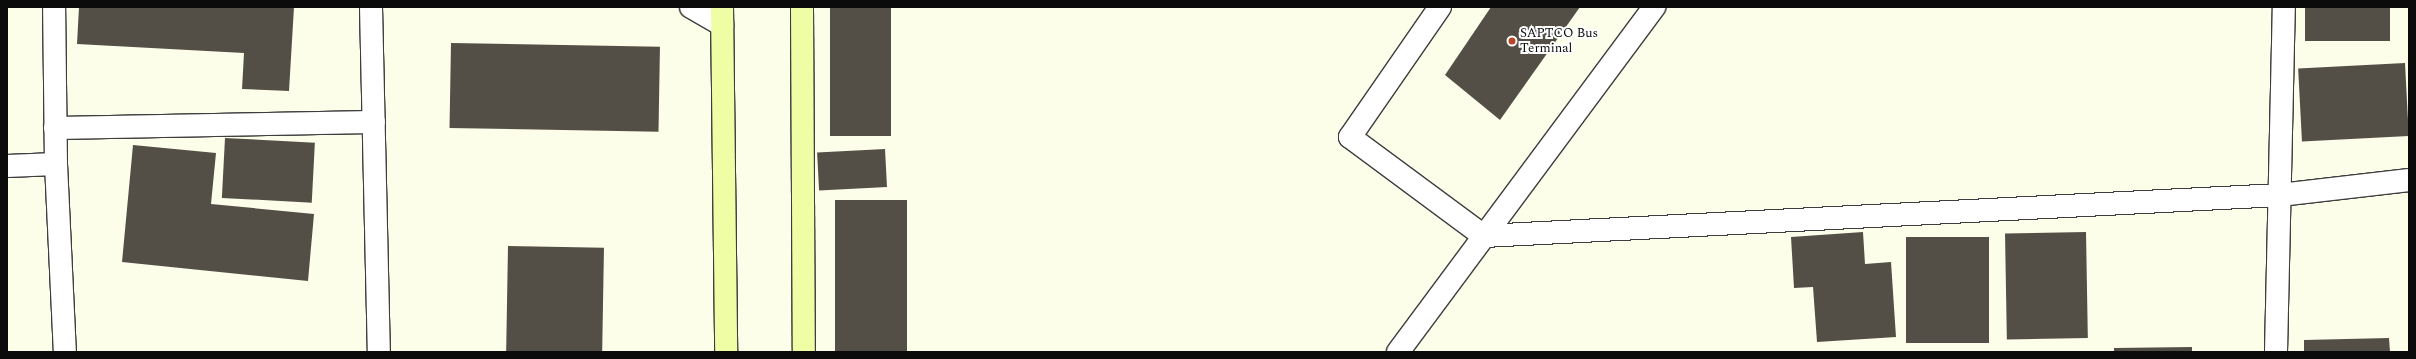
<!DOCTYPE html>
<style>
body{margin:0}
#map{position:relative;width:2416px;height:359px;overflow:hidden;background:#fdfee9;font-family:Spectral,serif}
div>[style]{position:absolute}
.building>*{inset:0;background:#534f47;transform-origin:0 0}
.roads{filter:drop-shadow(1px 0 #3e3e3e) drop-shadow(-1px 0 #3e3e3e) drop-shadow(0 1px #3e3e3e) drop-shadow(0 -1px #3e3e3e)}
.minor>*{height:22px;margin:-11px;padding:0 11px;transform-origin:11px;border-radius:11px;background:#fff}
.secondary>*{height:22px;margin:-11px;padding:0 11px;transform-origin:11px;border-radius:11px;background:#effda5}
.dots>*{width:11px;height:11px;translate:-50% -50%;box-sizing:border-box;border:2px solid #fff;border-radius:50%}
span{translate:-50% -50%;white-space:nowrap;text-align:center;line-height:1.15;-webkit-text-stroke:4px #fff;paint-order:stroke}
.poi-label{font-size:13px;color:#0b0b0b}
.left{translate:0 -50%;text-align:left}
.frame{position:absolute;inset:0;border:8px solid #0b0b0b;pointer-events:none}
</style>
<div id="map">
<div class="building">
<i style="clip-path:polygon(79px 7px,294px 7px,289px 91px,242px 89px,244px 53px,77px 44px)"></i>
<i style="left:830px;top:7px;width:61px;height:129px"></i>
<i style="clip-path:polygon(1491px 7px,1580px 7px,1500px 120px,1445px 75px)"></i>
<i style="left:2305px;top:7px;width:85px;height:34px"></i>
<i style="left:451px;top:43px;width:209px;height:85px;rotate:1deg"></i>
<i style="left:2405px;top:63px;width:73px;height:107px;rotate:87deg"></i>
<i style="left:225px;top:138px;width:90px;height:60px;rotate:3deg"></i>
<i style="clip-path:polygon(133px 145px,216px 153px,211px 204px,314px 214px,308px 281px,122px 262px)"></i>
<i style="left:885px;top:149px;width:38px;height:68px;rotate:87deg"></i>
<i style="left:835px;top:200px;width:72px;height:152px"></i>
<i style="clip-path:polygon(1863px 232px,1865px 264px,1891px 262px,1896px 337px,1817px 342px,1813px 287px,1794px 288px,1791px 237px)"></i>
<i style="left:2086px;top:232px;width:106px;height:81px;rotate:89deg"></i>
<i style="left:1906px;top:237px;width:83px;height:106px"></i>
<i style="left:508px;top:246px;width:96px;height:106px;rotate:1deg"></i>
<i style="clip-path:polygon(2389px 338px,2390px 352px,2304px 352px,2304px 340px)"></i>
<i style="clip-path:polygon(2192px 347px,2192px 352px,2114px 352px,2114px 348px)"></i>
</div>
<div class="roads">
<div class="minor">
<i style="left:371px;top:7px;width:345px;rotate:88.7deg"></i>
<i style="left:691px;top:7px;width:36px;rotate:30deg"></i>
<i style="left:1440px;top:7px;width:158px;rotate:124.7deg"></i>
<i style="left:1350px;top:137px;width:167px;rotate:36.5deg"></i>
<i style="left:1484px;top:236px;width:797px;rotate:-2.95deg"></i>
<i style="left:2280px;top:195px;width:130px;rotate:-6.6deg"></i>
<i style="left:55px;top:128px;width:319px;rotate:-1.1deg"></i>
<i style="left:56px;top:164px;width:188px;rotate:87.3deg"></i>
<i style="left:7px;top:166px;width:49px;rotate:-2.3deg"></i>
<i style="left:56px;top:164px;width:157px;rotate:-90.7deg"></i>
<i style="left:1398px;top:352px;width:430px;rotate:-53.4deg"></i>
<i style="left:2276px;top:352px;width:345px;rotate:-88.7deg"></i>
</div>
<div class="secondary">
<i style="left:722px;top:7px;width:345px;rotate:89.3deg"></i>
<i style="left:802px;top:7px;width:345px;rotate:89.7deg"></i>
</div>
</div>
<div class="dots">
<i style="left:1512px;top:41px;background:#b64827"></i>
</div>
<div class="poi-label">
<span class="left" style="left:1520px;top:41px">SAPTCO Bus<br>Terminal</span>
</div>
<div class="frame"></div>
</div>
